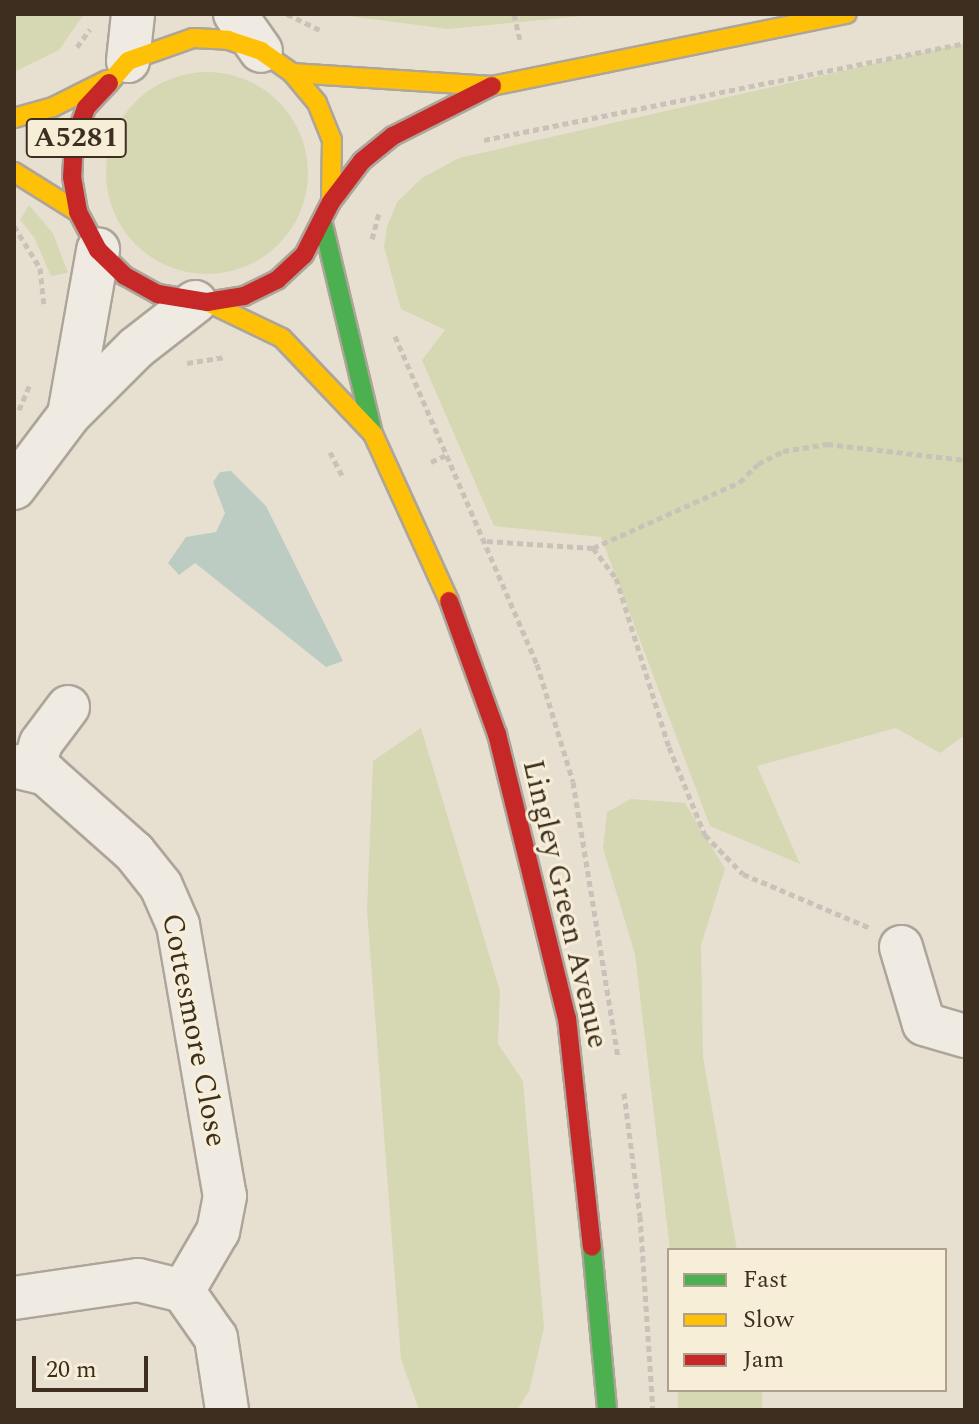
<!DOCTYPE html>
<style>
body{margin:0}
#map{position:relative;width:979px;height:1424px;overflow:hidden;background:#e7e0d1;font-family:Spectral,serif}
div>[style]{position:absolute}
.green>*{inset:0;background:#d6d7b3;transform-origin:0 0}
.round{border-radius:50%}
.water>*{inset:0;background:#bcccc2}
.path>*{height:5px;margin-top:-2.5px;transform-origin:0;background:repeating-linear-gradient(90deg,#c8c2b9 0 6px,transparent 0 10px)}
.roads{filter:drop-shadow(2px 0 #ada599) drop-shadow(-2px 0 #ada599) drop-shadow(0 2px #ada599) drop-shadow(0 -2px #ada599)}
.street>*{height:42px;margin:-21px;padding:0 21px;transform-origin:21px;border-radius:21px;background:#efebe3}
.fast>*{height:18px;margin:-9px;padding:0 9px;transform-origin:9px;border-radius:9px;background:#4caf50}
.slow>*{height:18px;margin:-9px;padding:0 9px;transform-origin:9px;border-radius:9px;background:#ffc107}
.jam>*{height:18px;margin:-9px;padding:0 9px;transform-origin:9px;border-radius:9px;background:#c62828}
span{translate:-50% -50%;white-space:nowrap;text-align:center;line-height:1.15;-webkit-text-stroke:6px #f7eed8;paint-order:stroke}
.shield-label span{padding:2px 6px;background:#f7eed8;border:2px solid;border-radius:6px;-webkit-text-stroke-width:0}
.shield-label{font-size:28px;color:#3d2e20;font-weight:700}
.street-label{font-size:30px;color:#3d2e20}
.frame{position:absolute;inset:0;border:16px solid #3d2e20;pointer-events:none}
.legend{position:absolute;left:667px;top:1248px;width:280px;height:144px;box-sizing:border-box;background:#f7eed8;border:2px solid #ada18e;margin:0;padding:10px 14px;list-style:none;font-size:24px;color:#3d2e20}
.legend li{display:flex;align-items:center;gap:16px;height:40px}
.legend b{width:40px;border:2px solid #ada18e}
.scale{position:absolute;left:32px;top:1356px;width:116px;height:36px;box-sizing:border-box;border:4px solid #3d2e20;border-top:0;padding-left:10px;font-size:24px;line-height:28px;white-space:nowrap;color:#3d2e20;-webkit-text-stroke:6px #f7eed8;paint-order:stroke}
</style>
<div id="map">
<div class="green">
<i style="clip-path:polygon(14px 14px,84px 14px,59px 50px,14px 72px)"></i>
<i style="clip-path:polygon(333px 14px,603px 14px,448px 29px)"></i>
<i style="clip-path:polygon(965px 43px,965px 735px,940px 753px,896px 728px,757px 766px,800px 864px,710px 826px,601px 537px,494px 526px,422px 360px,445px 330px,401px 309px,384px 247px,387px 227px,397px 202px,422px 178px,459px 158px)"></i>
<i class="round" style="left:106px;top:72px;width:202px;height:202px"></i>
<i style="clip-path:polygon(29px 205px,53px 233px,68px 273px,51px 276px,34px 237px,20px 220px)"></i>
<i style="clip-path:polygon(421px 728px,500px 991px,498px 1044px,523px 1081px,544px 1328px,529px 1391px,517px 1410px,419px 1410px,401px 1359px,367px 910px,373px 761px)"></i>
<i style="clip-path:polygon(631px 799px,685px 803px,725px 869px,701px 945px,703px 1057px,737px 1250px,670px 1250px,635px 954px,603px 848px,607px 812px)"></i>
<i style="left:678px;top:1390px;width:84px;height:20px"></i>
</div>
<div class="water">
<i style="clip-path:polygon(231px 471px,266px 506px,343px 661px,326px 667px,195px 563px,179px 575px,168px 563px,186px 537px,216px 532px,225px 513px,213px 482px,220px 472px)"></i>
</div>
<div class="path">
<i style="left:287px;top:14px;width:39px;rotate:26deg"></i>
<i style="left:514px;top:14px;width:27px;rotate:77deg"></i>
<i style="left:77px;top:47px;width:22px;rotate:-54deg"></i>
<i style="left:484px;top:140px;width:491px;rotate:-11.4deg"></i>
<i style="left:14px;top:226px;width:49px;rotate:58.2deg"></i>
<i style="left:40px;top:268px;width:37px;rotate:84deg"></i>
<i style="left:372px;top:239px;width:30px;rotate:-75deg"></i>
<i style="left:395px;top:336px;width:357px;rotate:66.6deg"></i>
<i style="left:537px;top:664px;width:123px;rotate:73deg"></i>
<i style="left:573px;top:782px;width:278px;rotate:80.7deg"></i>
<i style="left:187px;top:363px;width:37px;rotate:-9deg"></i>
<i style="left:19px;top:410px;width:30px;rotate:-67deg"></i>
<i style="left:330px;top:452px;width:30px;rotate:63deg"></i>
<i style="left:431px;top:462px;width:19px;rotate:-25deg"></i>
<i style="left:487px;top:541px;width:106px;rotate:3.8deg"></i>
<i style="left:593px;top:548px;width:38px;rotate:53deg"></i>
<i style="left:616px;top:578px;width:177px;rotate:72.6deg"></i>
<i style="left:669px;top:747px;width:95px;rotate:67.8deg"></i>
<i style="left:705px;top:835px;width:54px;rotate:45.7deg"></i>
<i style="left:743px;top:874px;width:138px;rotate:23deg"></i>
<i style="left:593px;top:548px;width:161px;rotate:-24.2deg"></i>
<i style="left:740px;top:482px;width:25px;rotate:-45deg"></i>
<i style="left:758px;top:464px;width:28px;rotate:-27deg"></i>
<i style="left:783px;top:451px;width:45px;rotate:-9deg"></i>
<i style="left:827px;top:444px;width:139px;rotate:6.6deg"></i>
<i style="left:624px;top:1093px;width:124px;rotate:82.6deg"></i>
<i style="left:640px;top:1216px;width:194px;rotate:86.2deg"></i>
</div>
<div class="roads">
<div class="street">
<i style="left:235px;top:14px;width:45px;rotate:54.9deg"></i>
<i style="left:128px;top:61px;width:47px;rotate:-83.9deg"></i>
<i style="left:69px;top:415px;width:168px;rotate:-80deg"></i>
<i style="left:14px;top:488px;width:91px;rotate:-53deg"></i>
<i style="left:69px;top:415px;width:95px;rotate:-45deg"></i>
<i style="left:136px;top:348px;width:75px;rotate:-37.9deg"></i>
<i style="left:14px;top:766px;width:33px;rotate:14deg"></i>
<i style="left:46px;top:774px;width:118px;rotate:41.6deg"></i>
<i style="left:134px;top:852px;width:43px;rotate:51.5deg"></i>
<i style="left:161px;top:886px;width:43px;rotate:66.4deg"></i>
<i style="left:178px;top:925px;width:275px;rotate:80.2deg"></i>
<i style="left:225px;top:1196px;width:36px;rotate:101deg"></i>
<i style="left:218px;top:1231px;width:69px;rotate:120.3deg"></i>
<i style="left:33px;top:768px;width:26px;rotate:-72deg"></i>
<i style="left:41px;top:743px;width:45px;rotate:-53.1deg"></i>
<i style="left:901px;top:947px;width:80px;rotate:73.4deg"></i>
<i style="left:924px;top:1024px;width:43px;rotate:16.3deg"></i>
<i style="left:14px;top:1298px;width:125px;rotate:-8.3deg"></i>
<i style="left:138px;top:1280px;width:46px;rotate:13.7deg"></i>
<i style="left:183px;top:1291px;width:57px;rotate:54.9deg"></i>
<i style="left:216px;top:1338px;width:73px;rotate:81.3deg"></i>
</div>
<div class="fast">
<i style="left:323px;top:224px;width:216px;rotate:76.6deg"></i>
<i style="left:592px;top:1247px;width:164px;rotate:84.7deg"></i>
</div>
<div class="slow">
<i style="left:292px;top:73px;width:200px;rotate:3.7deg"></i>
<i style="left:492px;top:86px;width:362px;rotate:-11.5deg"></i>
<i style="left:109px;top:83px;width:29px;rotate:-49deg"></i>
<i style="left:128px;top:61px;width:69px;rotate:-19.5deg"></i>
<i style="left:193px;top:38px;width:35px;rotate:3deg"></i>
<i style="left:228px;top:40px;width:35px;rotate:18deg"></i>
<i style="left:261px;top:51px;width:38px;rotate:35deg"></i>
<i style="left:292px;top:73px;width:39px;rotate:50deg"></i>
<i style="left:317px;top:103px;width:40px;rotate:68deg"></i>
<i style="left:332px;top:140px;width:62px;rotate:90.9deg"></i>
<i style="left:14px;top:118px;width:41px;rotate:-15.8deg"></i>
<i style="left:53px;top:107px;width:60px;rotate:-26.6deg"></i>
<i style="left:14px;top:172px;width:75px;rotate:32deg"></i>
<i style="left:207px;top:302px;width:83px;rotate:25.6deg"></i>
<i style="left:282px;top:338px;width:132px;rotate:46.5deg"></i>
<i style="left:373px;top:434px;width:183px;rotate:65.5deg"></i>
</div>
<div class="jam">
<i style="left:109px;top:83px;width:34px;rotate:133deg"></i>
<i style="left:86px;top:108px;width:35px;rotate:110deg"></i>
<i style="left:74px;top:141px;width:36px;rotate:93deg"></i>
<i style="left:72px;top:177px;width:36px;rotate:80deg"></i>
<i style="left:78px;top:212px;width:43px;rotate:62.2deg"></i>
<i style="left:98px;top:250px;width:37px;rotate:44deg"></i>
<i style="left:125px;top:276px;width:38px;rotate:29deg"></i>
<i style="left:158px;top:294px;width:50px;rotate:9.3deg"></i>
<i style="left:207px;top:302px;width:37px;rotate:-9deg"></i>
<i style="left:244px;top:296px;width:37px;rotate:-26deg"></i>
<i style="left:277px;top:280px;width:37px;rotate:-43deg"></i>
<i style="left:304px;top:255px;width:59px;rotate:-63deg"></i>
<i style="left:331px;top:202px;width:51px;rotate:-52.9deg"></i>
<i style="left:362px;top:161px;width:40px;rotate:-39deg"></i>
<i style="left:393px;top:136px;width:111px;rotate:-26.8deg"></i>
<i style="left:449px;top:601px;width:141px;rotate:70.2deg"></i>
<i style="left:497px;top:734px;width:292px;rotate:76.2deg"></i>
<i style="left:567px;top:1018px;width:230px;rotate:83.8deg"></i>
</div>
</div>
<div class="shield-label">
<span style="left:76px;top:138px">A5281</span>
</div>
<div class="street-label">
<span style="left:565px;top:904px;rotate:77deg">Lingley Green Avenue</span>
<span style="left:194px;top:1030px;rotate:79deg">Cottesmore Close</span>
</div>
<div class="frame"></div>
<ul class="legend">
<li><b style="height:10px;background:#4caf50"></b>Fast</li>
<li><b style="height:10px;background:#ffc107"></b>Slow</li>
<li><b style="height:10px;background:#c62828"></b>Jam</li>
</ul>
<div class="scale">20 m</div>
</div>
